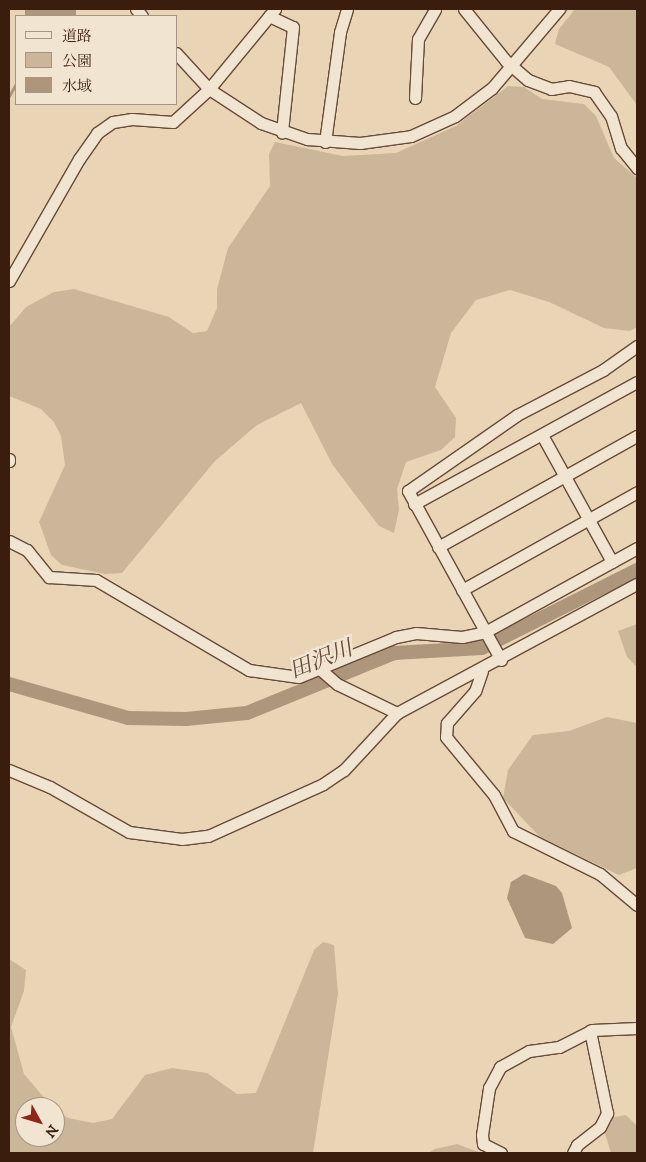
<!DOCTYPE html>
<meta charset="utf-8">
<style>
body{margin:0}
#map{position:relative;width:646px;height:1162px;overflow:hidden;background:#e9d5b6;font-family:"IM FELL DW Pica","Noto Serif JP",serif}
div>[style]{position:absolute}
.green>*{inset:0;background:#cbb699}
.water>*{inset:0;background:#ae967d;transform-origin:0 0}
.stream>*{height:2.5px;margin:-1.25px;padding:0 1.25px;transform-origin:1.25px;border-radius:1.25px;background:#ae967d}
.river>*{height:14px;margin:-7px;padding:0 7px;transform-origin:7px;border-radius:7px;background:#ae967d}
.roads{filter:drop-shadow(1px 0 #664b38) drop-shadow(-1px 0 #664b38) drop-shadow(0 1px #664b38) drop-shadow(0 -1px #664b38)}
.minor>*{height:11px;margin:-5.5px;padding:0 5.5px;transform-origin:5.5px;border-radius:5.5px;background:#f1e4d0}
span{translate:-50% -50%;white-space:nowrap;text-align:center;line-height:1.15;-webkit-text-stroke:5px #f1e4d0;paint-order:stroke}
.water-label{font-size:22px;color:#634735;font-style:italic}
.frame{position:absolute;inset:0;border:10px solid #3b1d0e;pointer-events:none}
.legend{position:absolute;left:15px;top:15px;width:162px;height:90px;box-sizing:border-box;background:#f1e4d0;border:1px solid #a89482;margin:0;padding:6px 9px;list-style:none;font-size:15px;color:#3b1d0e}
.legend li{display:flex;align-items:center;gap:10px;height:25px}
.legend b{width:25px;border:1px solid #a89482}
.north{position:absolute;left:15px;top:1097px;width:50px;height:50px;box-sizing:border-box;background:#f1e4d0;border:1px solid #a89482;border-radius:50%;rotate:129deg;font-size:14px;font-weight:700;line-height:20px;text-align:center;color:#3b1d0e}
.north::after{content:'';display:block;margin:auto;width:18px;height:22px;background:#8f2418;clip-path:polygon(50% 0,100% 100%,50% 72%,0 100%)}
</style>
<div id="map">
<div class="green">
<i style="clip-path:polygon(575px 9px,637px 9px,637px 105px,609px 67px,555px 44px,559px 29px)"></i>
<i style="clip-path:polygon(508px 86px,524px 87px,542px 99px,584px 104px,596px 116px,614px 158px,637px 178px,637px 327px,630px 331px,604px 328px,549px 302px,510px 290px,476px 300px,451px 333px,435px 387px,456px 418px,455px 437px,441px 450px,406px 462px,397px 489px,399px 510px,394px 533px,379px 526px,332px 464px,301px 403px,257px 425px,215px 461px,122px 573px,105px 574px,62px 565px,51px 555px,39px 522px,65px 465px,61px 436px,54px 422px,41px 409px,9px 396px,9px 327px,26px 307px,54px 292px,74px 289px,169px 317px,193px 333px,207px 331px,217px 308px,217px 289px,228px 248px,270px 186px,269px 154px,275px 142px,343px 156px,396px 153px,456px 126px)"></i>
<i style="clip-path:polygon(637px 624px,637px 667px,627px 657px,618px 631px)"></i>
<i style="clip-path:polygon(607px 717px,637px 723px,637px 868px,619px 875px,540px 837px,503px 798px,508px 770px,533px 735px,569px 731px)"></i>
<i style="clip-path:polygon(323px 942px,334px 945px,338px 994px,313px 1153px,9px 1153px,9px 959px,26px 970px,24px 991px,11px 1027px,24px 1074px,52px 1107px,25px 1107px,25px 1137px,55px 1137px,55px 1109px,68px 1118px,93px 1123px,112px 1119px,145px 1075px,172px 1068px,207px 1073px,237px 1094px,256px 1093px,314px 950px)"></i>
<i style="clip-path:polygon(626px 1115px,637px 1126px,637px 1153px,611px 1153px,603px 1127px,609px 1118px)"></i>
<i style="clip-path:polygon(457px 1144px,481px 1153px,428px 1153px,435px 1149px)"></i>
</div>
<div class="water">
<i style="left:25px;top:9px;width:51px;height:7px"></i>
<i style="clip-path:polygon(524px 874px,556px 886px,562px 893px,572px 928px,553px 944px,525px 938px,507px 898px,511px 882px)"></i>
</div>
<div class="stream">
<i style="left:9px;top:96px;width:14px;rotate:-60deg"></i>
</div>
<div class="river">
<i style="left:9px;top:684px;width:124px;rotate:15.9deg"></i>
<i style="left:128px;top:718px;width:58px;rotate:1deg"></i>
<i style="left:186px;top:719px;width:61px;rotate:-5.6deg"></i>
<i style="left:247px;top:713px;width:159px;rotate:-22.2deg"></i>
<i style="left:394px;top:653px;width:88px;rotate:-3.3deg"></i>
<i style="left:482px;top:648px;width:174px;rotate:-26.7deg"></i>
</div>
<div class="roads">
<div class="minor">
<i style="left:136px;top:9px;width:9px;rotate:49deg"></i>
<i style="left:464px;top:9px;width:67px;rotate:51.1deg"></i>
<i style="left:506px;top:61px;width:29px;rotate:41deg"></i>
<i style="left:528px;top:80px;width:25px;rotate:21deg"></i>
<i style="left:551px;top:89px;width:18px;rotate:-9deg"></i>
<i style="left:569px;top:86px;width:26px;rotate:13deg"></i>
<i style="left:594px;top:92px;width:29px;rotate:55deg"></i>
<i style="left:611px;top:116px;width:34px;rotate:73deg"></i>
<i style="left:621px;top:148px;width:26px;rotate:51deg"></i>
<i style="left:269px;top:16px;width:26px;rotate:25deg"></i>
<i style="left:293px;top:27px;width:106px;rotate:96deg"></i>
<i style="left:176px;top:53px;width:49px;rotate:47.5deg"></i>
<i style="left:209px;top:89px;width:104px;rotate:-50.5deg"></i>
<i style="left:415px;top:98px;width:59px;rotate:-87.1deg"></i>
<i style="left:418px;top:39px;width:34px;rotate:-60deg"></i>
<i style="left:325px;top:142px;width:111px;rotate:-82.2deg"></i>
<i style="left:340px;top:32px;width:24px;rotate:-73deg"></i>
<i style="left:9px;top:281px;width:141px;rotate:-60.2deg"></i>
<i style="left:79px;top:159px;width:32px;rotate:-55deg"></i>
<i style="left:97px;top:133px;width:19px;rotate:-35deg"></i>
<i style="left:113px;top:122px;width:19px;rotate:-9deg"></i>
<i style="left:132px;top:119px;width:41px;rotate:4.2deg"></i>
<i style="left:173px;top:122px;width:49px;rotate:-42.5deg"></i>
<i style="left:209px;top:89px;width:62px;rotate:33.2deg"></i>
<i style="left:261px;top:123px;width:49px;rotate:19.2deg"></i>
<i style="left:307px;top:139px;width:53px;rotate:4.3deg"></i>
<i style="left:360px;top:143px;width:51px;rotate:-7.8deg"></i>
<i style="left:411px;top:136px;width:48px;rotate:-24.4deg"></i>
<i style="left:455px;top:116px;width:46px;rotate:-37.1deg"></i>
<i style="left:492px;top:88px;width:104px;rotate:-49.7deg"></i>
<i style="left:542px;top:435px;width:145px;rotate:61.1deg"></i>
<i style="left:9px;top:459px;width:2px;rotate:90deg"></i>
<i style="left:414px;top:504px;width:254px;rotate:-28.7deg"></i>
<i style="left:9px;top:541px;width:20px;rotate:27deg"></i>
<i style="left:27px;top:550px;width:35px;rotate:51deg"></i>
<i style="left:49px;top:577px;width:47px;rotate:3.7deg"></i>
<i style="left:96px;top:580px;width:178px;rotate:30.5deg"></i>
<i style="left:249px;top:670px;width:50px;rotate:8deg"></i>
<i style="left:299px;top:677px;width:105px;rotate:-22.4deg"></i>
<i style="left:396px;top:637px;width:20px;rotate:-11deg"></i>
<i style="left:416px;top:633px;width:46px;rotate:5deg"></i>
<i style="left:462px;top:637px;width:24px;rotate:-12deg"></i>
<i style="left:485px;top:632px;width:174px;rotate:-28.9deg"></i>
<i style="left:438px;top:547px;width:228px;rotate:-29.2deg"></i>
<i style="left:462px;top:590px;width:201px;rotate:-29.2deg"></i>
<i style="left:501px;top:660px;width:193px;rotate:-118.8deg"></i>
<i style="left:408px;top:491px;width:133px;rotate:-34.9deg"></i>
<i style="left:517px;top:415px;width:97px;rotate:-27.6deg"></i>
<i style="left:603px;top:370px;width:42px;rotate:-35.2deg"></i>
<i style="left:321px;top:670px;width:21px;rotate:41deg"></i>
<i style="left:337px;top:684px;width:67px;rotate:25.8deg"></i>
<i style="left:482px;top:671px;width:21px;rotate:109deg"></i>
<i style="left:475px;top:691px;width:43px;rotate:131.2deg"></i>
<i style="left:447px;top:723px;width:14px;rotate:94deg"></i>
<i style="left:446px;top:737px;width:75px;rotate:50.4deg"></i>
<i style="left:494px;top:795px;width:41px;rotate:62.2deg"></i>
<i style="left:513px;top:831px;width:97px;rotate:26.3deg"></i>
<i style="left:600px;top:874px;width:48px;rotate:40deg"></i>
<i style="left:9px;top:770px;width:44px;rotate:22.5deg"></i>
<i style="left:50px;top:787px;width:91px;rotate:29.7deg"></i>
<i style="left:129px;top:832px;width:53px;rotate:7.5deg"></i>
<i style="left:182px;top:839px;width:26px;rotate:-7deg"></i>
<i style="left:208px;top:836px;width:126px;rotate:-24.3deg"></i>
<i style="left:323px;top:784px;width:25px;rotate:-34deg"></i>
<i style="left:344px;top:770px;width:78px;rotate:-47.1deg"></i>
<i style="left:397px;top:713px;width:272px;rotate:-28.3deg"></i>
<i style="left:501px;top:1153px;width:20px;rotate:-153deg"></i>
<i style="left:483px;top:1144px;width:9px;rotate:-96deg"></i>
<i style="left:482px;top:1135px;width:48px;rotate:-81.5deg"></i>
<i style="left:489px;top:1088px;width:24px;rotate:-62deg"></i>
<i style="left:500px;top:1067px;width:33px;rotate:-29deg"></i>
<i style="left:529px;top:1051px;width:30px;rotate:-8deg"></i>
<i style="left:559px;top:1047px;width:37px;rotate:-27deg"></i>
<i style="left:592px;top:1030px;width:45px;rotate:-2.5deg"></i>
<i style="left:573px;top:1153px;width:9px;rotate:-63deg"></i>
<i style="left:577px;top:1145px;width:29px;rotate:-38deg"></i>
<i style="left:600px;top:1127px;width:16px;rotate:-63deg"></i>
<i style="left:607px;top:1113px;width:84px;rotate:-101.7deg"></i>
</div>
</div>
<div class="water-label">
<span style="left:321px;top:660px;rotate:-22deg">田沢川</span>
</div>
<div class="frame"></div>
<ul class="legend">
<li><b style="height:6px;background:#f1e4d0"></b>道路</li>
<li><b style="height:14px;background:#cbb699"></b>公園</li>
<li><b style="height:14px;background:#ae967d"></b>水域</li>
</ul>
<div class="north">N</div>
</div>
